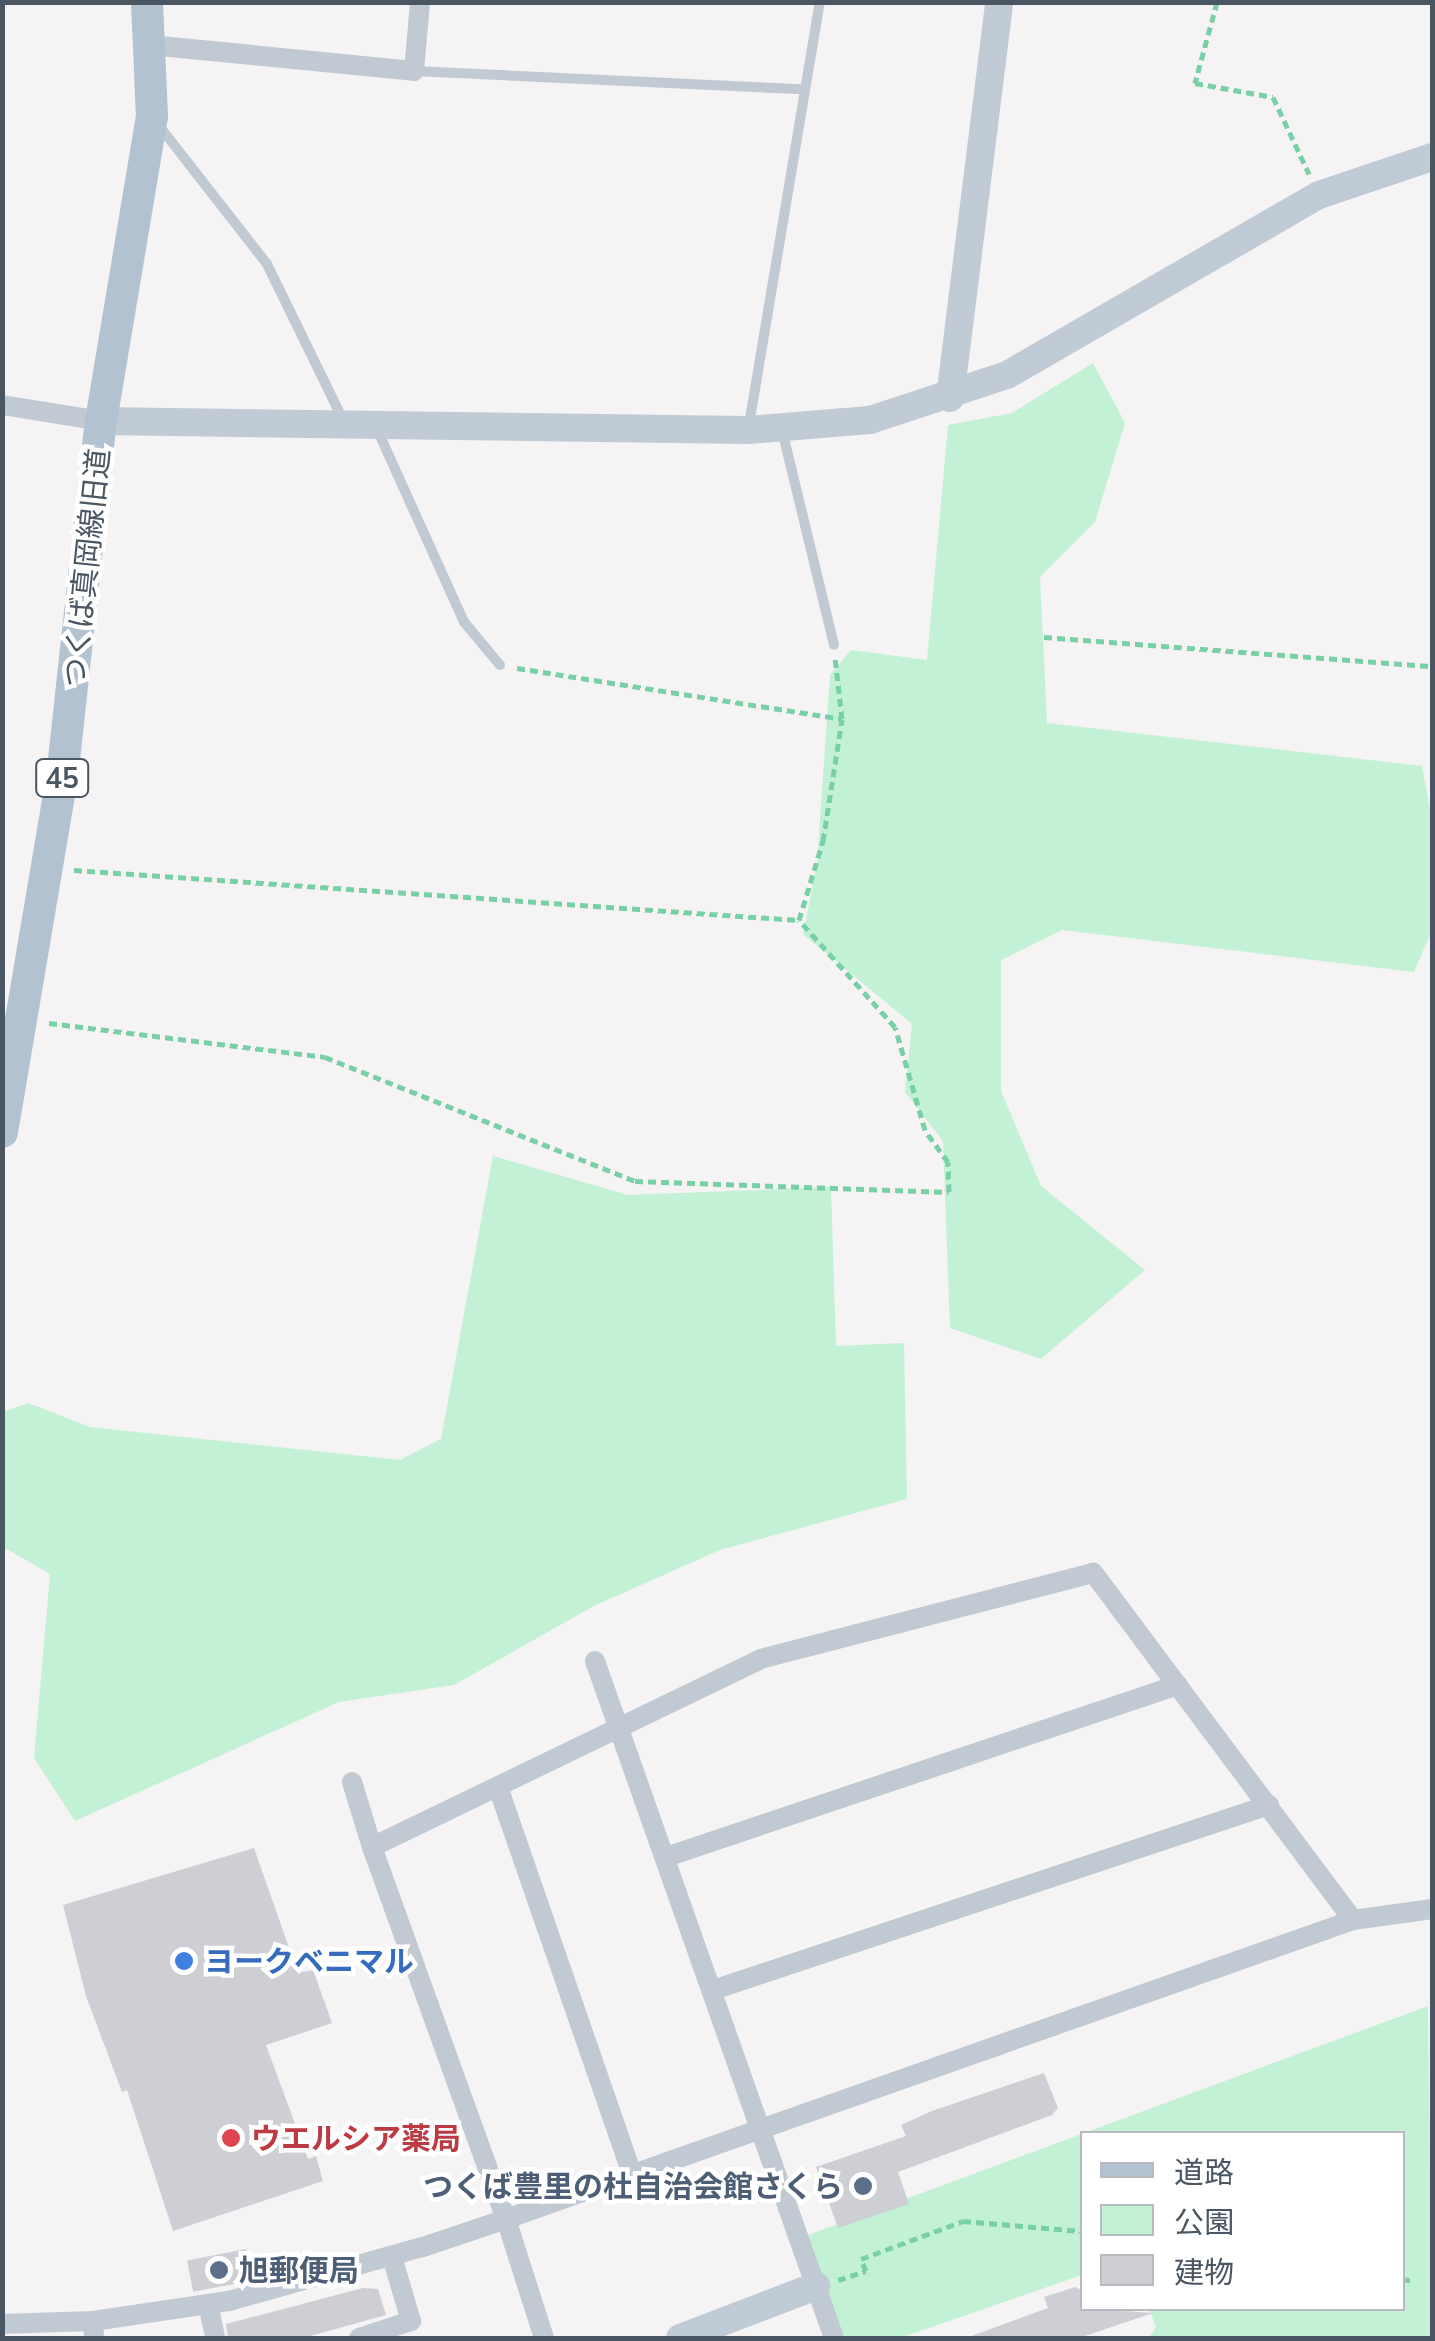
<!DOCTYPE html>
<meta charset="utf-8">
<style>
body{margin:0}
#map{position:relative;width:1435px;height:2341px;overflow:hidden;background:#f5f3f3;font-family:Mulish,"Noto Sans JP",sans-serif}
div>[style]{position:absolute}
.green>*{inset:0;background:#c3f1d5}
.building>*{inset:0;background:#cdcfd5;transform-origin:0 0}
.path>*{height:5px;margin-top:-2.5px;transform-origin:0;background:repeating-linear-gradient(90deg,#7ad0a6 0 8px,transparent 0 13px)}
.lane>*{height:10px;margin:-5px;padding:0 5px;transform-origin:5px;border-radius:5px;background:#c1cad2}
.street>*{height:20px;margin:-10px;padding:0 10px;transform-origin:10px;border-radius:10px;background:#c1cad2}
.secondary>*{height:28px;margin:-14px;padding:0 14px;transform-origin:14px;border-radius:14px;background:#c1cbd6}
.primary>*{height:32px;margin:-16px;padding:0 16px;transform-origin:16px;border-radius:16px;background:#b3c2d1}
.dots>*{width:28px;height:28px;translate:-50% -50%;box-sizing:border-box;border:5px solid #fff;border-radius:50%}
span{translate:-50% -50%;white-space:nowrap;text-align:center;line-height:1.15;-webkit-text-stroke:9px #fff;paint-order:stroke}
.shield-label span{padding:2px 8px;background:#fff;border:2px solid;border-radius:8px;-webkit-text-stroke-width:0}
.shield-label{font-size:28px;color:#4a5661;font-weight:700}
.street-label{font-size:30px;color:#4a5661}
.shop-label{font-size:30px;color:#366cbe;font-weight:700}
.left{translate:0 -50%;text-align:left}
.health-label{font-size:30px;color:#be3a42;font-weight:700}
.service-label{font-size:30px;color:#4e5e75;font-weight:700}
.right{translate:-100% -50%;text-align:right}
.frame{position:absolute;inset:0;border:5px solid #4a5661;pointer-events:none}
.legend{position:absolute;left:1080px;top:2131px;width:325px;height:180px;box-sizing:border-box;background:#fff;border:2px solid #b7bbc0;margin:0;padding:12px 18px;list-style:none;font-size:30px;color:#4a5661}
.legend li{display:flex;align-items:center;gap:20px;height:50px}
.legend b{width:50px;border:2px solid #b7bbc0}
</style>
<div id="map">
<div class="green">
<i style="clip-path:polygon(1093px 363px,1125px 423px,1095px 522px,1040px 577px,1047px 723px,1422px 766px,1432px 820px,1432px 930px,1414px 972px,1062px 930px,1001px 960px,1001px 1091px,1041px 1186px,1145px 1270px,1041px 1359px,950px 1328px,943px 1141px,905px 1092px,912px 1024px,803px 934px,817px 864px,830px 675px,851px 650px,927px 660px,948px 425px,1012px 413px)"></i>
<i style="clip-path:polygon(493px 1156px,628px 1195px,831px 1187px,836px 1346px,904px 1343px,907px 1499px,720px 1550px,594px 1606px,454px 1685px,339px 1702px,75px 1821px,34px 1758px,50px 1574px,3px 1547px,3px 1412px,28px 1403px,90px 1427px,400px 1460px,441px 1439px)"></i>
<i style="clip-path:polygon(1428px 2006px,1432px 2338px,1149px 2338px,1156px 2327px,1149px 2309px,1402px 2308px,1402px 2134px,1082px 2134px,1082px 2275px,900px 2338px,843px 2338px,808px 2235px)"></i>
</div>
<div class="building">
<i style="clip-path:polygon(254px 1848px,298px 1973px,313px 1970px,332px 2023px,266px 2045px,308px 2159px,316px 2156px,323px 2181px,173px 2231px,127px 2090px,122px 2092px,86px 1996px,63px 1905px)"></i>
<i style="clip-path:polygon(1044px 2073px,1058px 2108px,1052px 2115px,898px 2172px,909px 2204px,838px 2228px,816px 2167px,906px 2136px,901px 2125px,932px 2111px)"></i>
<i style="left:246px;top:2249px;width:32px;height:60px;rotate:79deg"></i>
<i style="clip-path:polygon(1075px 2287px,1082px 2290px,1082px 2308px,1153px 2313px,1079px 2338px,966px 2338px,1048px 2308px,1044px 2297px)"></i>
<i style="clip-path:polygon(363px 2288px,378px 2289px,386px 2315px,303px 2338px,228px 2338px,226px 2324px)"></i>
</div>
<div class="path">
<i style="left:1217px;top:2px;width:84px;rotate:105.2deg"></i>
<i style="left:1195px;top:83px;width:79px;rotate:10.2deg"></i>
<i style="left:1273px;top:97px;width:85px;rotate:64.9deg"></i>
<i style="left:1044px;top:637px;width:389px;rotate:4.3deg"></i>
<i style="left:517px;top:668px;width:329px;rotate:8.9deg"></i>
<i style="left:74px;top:870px;width:727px;rotate:3.95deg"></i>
<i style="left:49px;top:1023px;width:278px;rotate:7deg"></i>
<i style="left:325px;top:1057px;width:334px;rotate:21.8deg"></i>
<i style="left:635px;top:1181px;width:314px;rotate:2deg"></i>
<i style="left:949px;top:1192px;width:30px;rotate:-92deg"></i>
<i style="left:948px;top:1162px;width:39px;rotate:-126deg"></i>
<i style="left:925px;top:1130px;width:107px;rotate:-106.2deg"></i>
<i style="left:895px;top:1027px;width:144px;rotate:-131.9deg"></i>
<i style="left:799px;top:920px;width:83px;rotate:-73.1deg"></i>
<i style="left:823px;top:841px;width:123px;rotate:-81.1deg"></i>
<i style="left:842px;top:719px;width:61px;rotate:-96.5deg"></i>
<i style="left:1402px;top:2279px;width:13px;rotate:9deg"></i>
<i style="left:838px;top:2280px;width:29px;rotate:-18deg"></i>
<i style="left:866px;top:2271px;width:13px;rotate:-113deg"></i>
<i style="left:861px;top:2259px;width:109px;rotate:-20.4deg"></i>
<i style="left:963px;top:2221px;width:119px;rotate:4.8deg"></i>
</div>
<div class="lane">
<i style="left:414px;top:71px;width:388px;rotate:2.7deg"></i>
<i style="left:160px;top:127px;width:174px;rotate:52deg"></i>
<i style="left:267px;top:264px;width:174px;rotate:64deg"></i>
<i style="left:749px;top:425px;width:429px;rotate:-80.5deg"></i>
<i style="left:376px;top:427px;width:214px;rotate:65.7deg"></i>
<i style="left:464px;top:622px;width:56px;rotate:50.1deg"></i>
<i style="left:782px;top:430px;width:221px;rotate:76.4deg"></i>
</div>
<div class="street">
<i style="left:150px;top:45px;width:265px;rotate:5.6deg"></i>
<i style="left:414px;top:71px;width:69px;rotate:-85deg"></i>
<i style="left:2px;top:405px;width:100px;rotate:9.2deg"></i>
<i style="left:595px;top:1661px;width:718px;rotate:70.56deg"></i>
<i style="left:352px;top:1782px;width:68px;rotate:72.9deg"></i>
<i style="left:498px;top:1787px;width:410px;rotate:70.9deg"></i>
<i style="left:666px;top:1857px;width:540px;rotate:-18.57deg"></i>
<i style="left:1353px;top:1920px;width:80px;rotate:-7.9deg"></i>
<i style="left:713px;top:1990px;width:586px;rotate:-18.4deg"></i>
<i style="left:208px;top:2304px;width:35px;rotate:78deg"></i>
<i style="left:2px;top:2324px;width:91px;rotate:-1.9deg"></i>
<i style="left:94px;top:2338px;width:17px;rotate:-93deg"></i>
<i style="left:93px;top:2321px;width:137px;rotate:-8.4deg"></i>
<i style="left:229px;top:2301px;width:201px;rotate:-15.6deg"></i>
<i style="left:423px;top:2247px;width:88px;rotate:-18.6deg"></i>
<i style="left:506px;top:2219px;width:898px;rotate:-19.44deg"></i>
<i style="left:1353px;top:1920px;width:434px;rotate:-126.8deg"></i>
<i style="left:1093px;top:1573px;width:343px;rotate:165.5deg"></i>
<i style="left:761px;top:1659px;width:432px;rotate:154.2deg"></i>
<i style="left:372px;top:1847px;width:395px;rotate:70.2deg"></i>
<i style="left:506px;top:2219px;width:125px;rotate:72.3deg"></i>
<i style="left:359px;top:2338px;width:55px;rotate:-18.1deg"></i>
<i style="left:411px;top:2321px;width:67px;rotate:-106.5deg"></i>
</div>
<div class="secondary">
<i style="left:950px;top:398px;width:399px;rotate:-82.9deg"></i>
<i style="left:101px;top:421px;width:647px;rotate:0.8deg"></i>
<i style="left:748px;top:430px;width:122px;rotate:-4.7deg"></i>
<i style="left:870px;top:420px;width:144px;rotate:-18.2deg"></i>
<i style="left:1007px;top:375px;width:360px;rotate:-30deg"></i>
<i style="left:1319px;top:195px;width:119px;rotate:-18.6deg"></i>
<i style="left:680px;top:2338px;width:146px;rotate:-20.9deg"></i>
</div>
<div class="primary">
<i style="left:2px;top:1132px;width:359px;rotate:-80.4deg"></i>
<i style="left:62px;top:778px;width:359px;rotate:-83.8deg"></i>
<i style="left:101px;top:421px;width:308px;rotate:-80.5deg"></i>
<i style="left:152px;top:117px;width:115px;rotate:-92.5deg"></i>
</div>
<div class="dots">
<i style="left:184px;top:1961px;background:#3f7fe0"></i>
<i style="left:231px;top:2138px;background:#e0444e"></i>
<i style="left:863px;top:2186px;background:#5c6f8a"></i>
<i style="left:219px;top:2270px;background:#5c6f8a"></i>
</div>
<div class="shield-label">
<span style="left:62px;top:778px">45</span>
</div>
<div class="street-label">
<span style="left:86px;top:568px;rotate:-84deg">つくば真岡線旧道</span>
</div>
<div class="shop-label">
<span class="left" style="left:204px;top:1961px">ヨークベニマル</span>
</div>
<div class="health-label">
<span class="left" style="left:251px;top:2138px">ウエルシア薬局</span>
</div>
<div class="service-label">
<span class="right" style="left:843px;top:2186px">つくば豊里の杜自治会館さくら</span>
<span class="left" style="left:239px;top:2270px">旭郵便局</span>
</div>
<div class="frame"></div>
<ul class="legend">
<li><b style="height:12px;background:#b3c2d1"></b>道路</li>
<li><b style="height:28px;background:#c3f1d5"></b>公園</li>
<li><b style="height:28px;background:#cdcfd5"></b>建物</li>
</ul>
</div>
